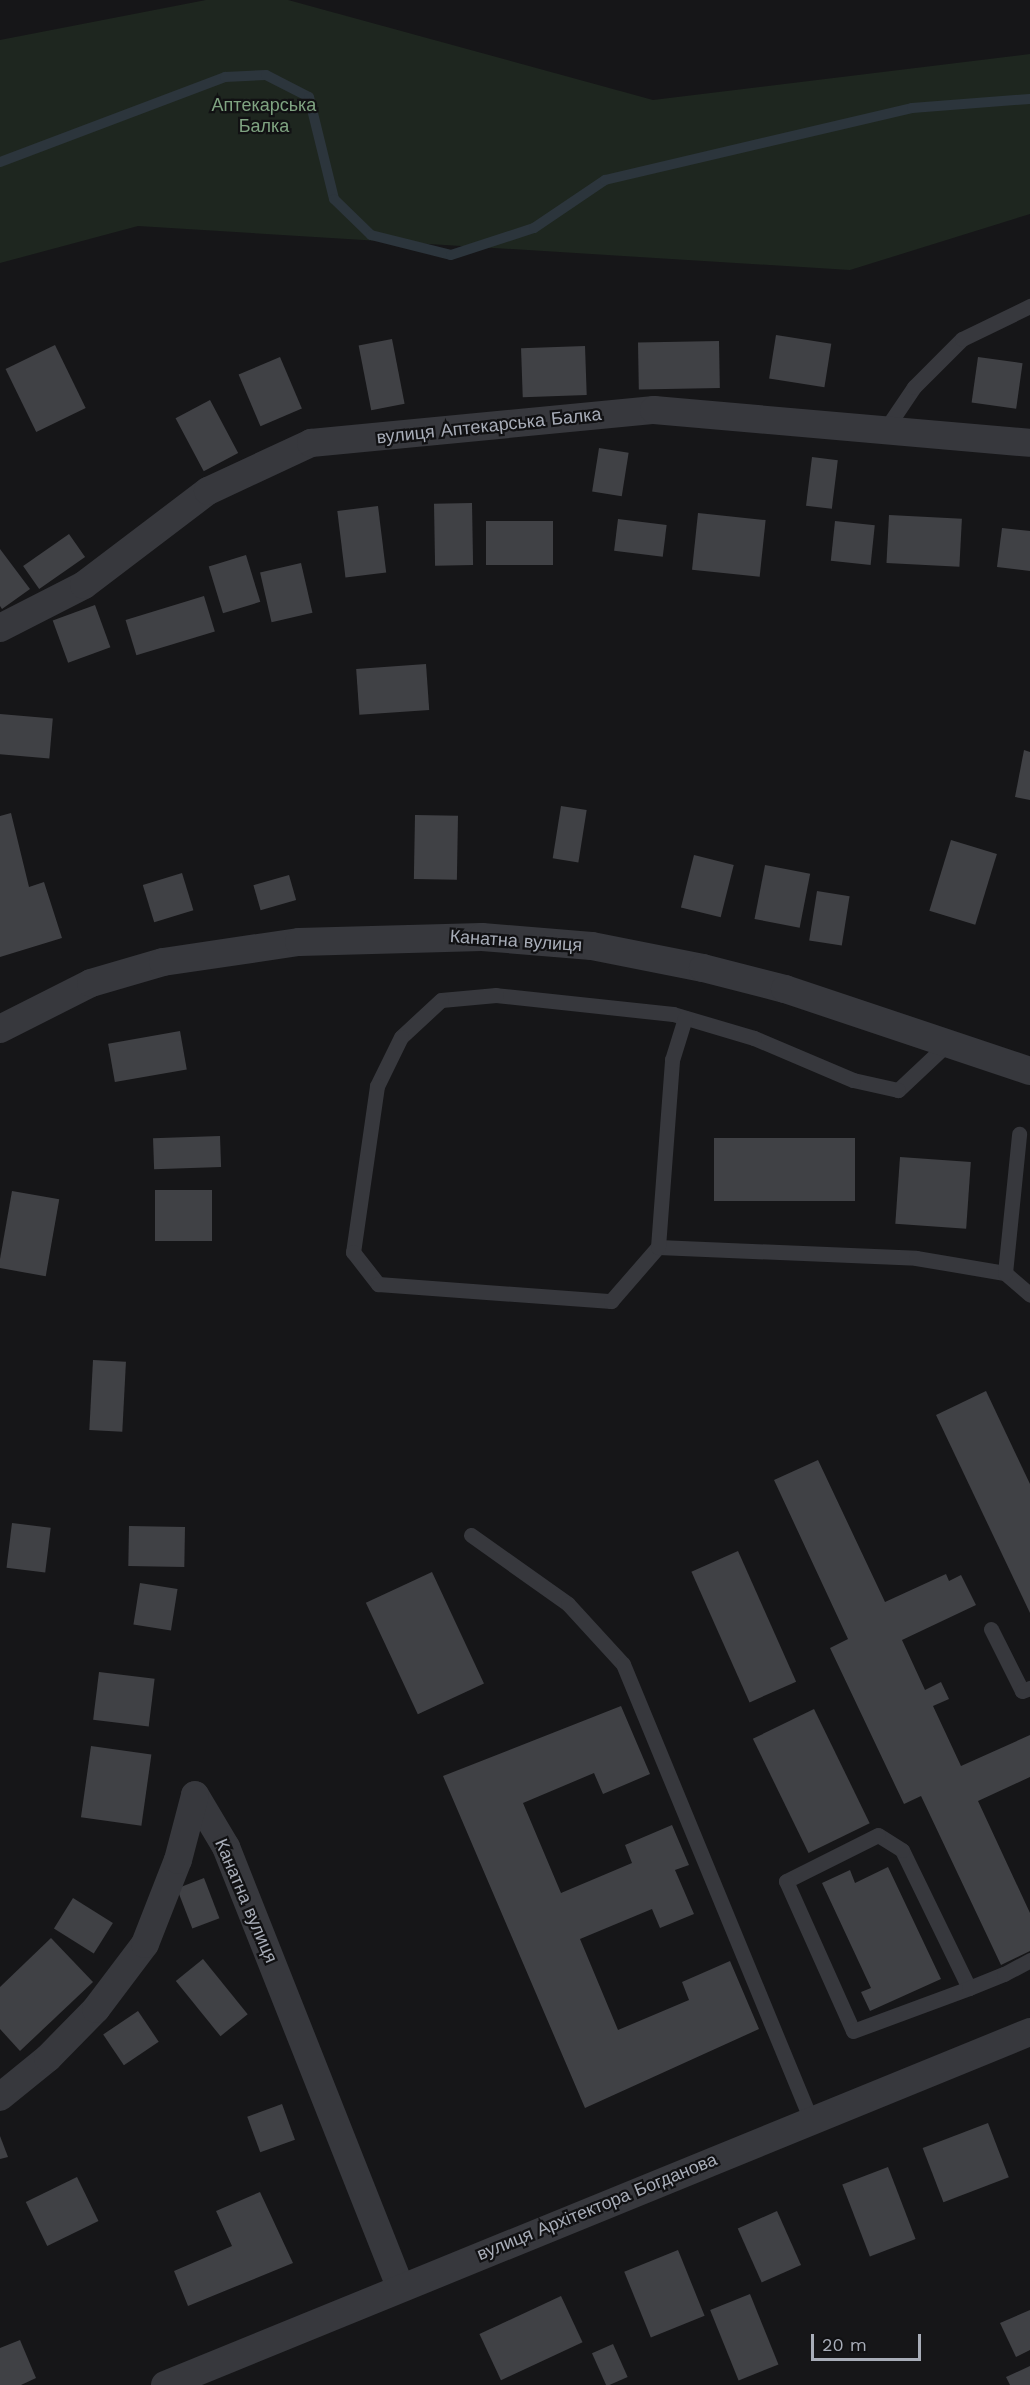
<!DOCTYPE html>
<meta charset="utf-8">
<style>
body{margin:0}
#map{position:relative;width:1030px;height:2385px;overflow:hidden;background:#161618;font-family:"Work Sans",sans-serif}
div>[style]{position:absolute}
.green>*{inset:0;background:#1e261f}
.stream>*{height:10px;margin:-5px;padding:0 5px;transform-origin:5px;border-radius:5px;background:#2c353c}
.building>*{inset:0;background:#404145;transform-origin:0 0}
.service>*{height:15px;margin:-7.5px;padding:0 7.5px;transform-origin:7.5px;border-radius:7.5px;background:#37383d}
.minor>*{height:28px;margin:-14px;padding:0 14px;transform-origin:14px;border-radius:14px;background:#37383d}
span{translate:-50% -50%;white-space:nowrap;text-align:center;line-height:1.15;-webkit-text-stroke:4.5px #111113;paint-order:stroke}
.park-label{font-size:18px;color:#7fa381}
.street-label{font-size:18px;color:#a8adb8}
.scale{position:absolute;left:811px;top:2334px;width:110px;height:27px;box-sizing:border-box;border:3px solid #a8adb8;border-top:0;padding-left:8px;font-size:18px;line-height:21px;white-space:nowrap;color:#a8adb8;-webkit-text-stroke:4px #111113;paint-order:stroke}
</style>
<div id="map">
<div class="green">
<i style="clip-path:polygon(206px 0,288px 0,653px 100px,1030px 54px,1030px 214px,850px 270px,138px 226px,0 263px,0 40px)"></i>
</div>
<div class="stream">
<i style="left:0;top:162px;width:241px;rotate:-20.7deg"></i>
<i style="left:225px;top:77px;width:41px;rotate:-2.8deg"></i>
<i style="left:266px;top:75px;width:48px;rotate:27.1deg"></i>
<i style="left:309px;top:97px;width:105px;rotate:76.2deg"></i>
<i style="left:334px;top:199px;width:52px;rotate:44.2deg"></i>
<i style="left:371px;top:235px;width:82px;rotate:14deg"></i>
<i style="left:451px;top:255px;width:87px;rotate:-18deg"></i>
<i style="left:534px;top:228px;width:86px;rotate:-34.1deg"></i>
<i style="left:605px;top:180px;width:315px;rotate:-13.2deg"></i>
<i style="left:912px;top:108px;width:118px;rotate:-4.4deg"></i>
</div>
<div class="building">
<i style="left:776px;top:335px;width:56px;height:44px;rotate:9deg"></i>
<i style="left:392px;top:339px;width:66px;height:34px;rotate:79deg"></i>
<i style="left:719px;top:341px;width:47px;height:81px;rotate:89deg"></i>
<i style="left:55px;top:345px;width:70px;height:55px;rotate:64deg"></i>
<i style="left:585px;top:346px;width:49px;height:64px;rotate:88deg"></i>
<i style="left:280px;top:357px;width:56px;height:45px;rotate:67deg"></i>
<i style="left:978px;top:357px;width:45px;height:46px;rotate:8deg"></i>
<i style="left:210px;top:400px;width:60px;height:39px;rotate:62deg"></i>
<i style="left:599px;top:448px;width:30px;height:44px;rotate:9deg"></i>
<i style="left:812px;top:457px;width:26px;height:49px;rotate:7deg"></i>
<i style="left:472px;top:503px;width:62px;height:38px;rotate:89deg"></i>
<i style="left:378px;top:506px;width:67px;height:41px;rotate:83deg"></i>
<i style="left:698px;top:513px;width:68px;height:57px;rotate:6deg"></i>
<i style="left:889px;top:515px;width:73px;height:48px;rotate:3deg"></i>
<i style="left:618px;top:519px;width:49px;height:32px;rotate:7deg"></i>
<i style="left:553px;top:521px;width:44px;height:67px;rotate:90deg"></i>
<i style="left:835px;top:521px;width:40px;height:40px;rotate:6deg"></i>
<i style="clip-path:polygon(1002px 528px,1030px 531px,1030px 571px,997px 567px)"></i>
<i style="left:69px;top:534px;width:28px;height:56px;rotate:55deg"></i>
<i style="clip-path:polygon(0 549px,30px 589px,2px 609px,0 606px)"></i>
<i style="left:246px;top:555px;width:49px;height:39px;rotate:73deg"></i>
<i style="left:301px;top:563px;width:51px;height:42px;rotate:77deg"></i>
<i style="left:204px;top:596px;width:37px;height:82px;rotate:73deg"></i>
<i style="left:95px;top:605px;width:45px;height:45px;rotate:70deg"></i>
<i style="left:426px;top:664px;width:46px;height:70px;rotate:86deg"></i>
<i style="left:0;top:714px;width:53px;height:40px;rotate:5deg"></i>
<i style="clip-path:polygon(1024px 750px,1030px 752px,1030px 800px,1015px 797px)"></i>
<i style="left:561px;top:806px;width:26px;height:53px;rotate:9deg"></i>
<i style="clip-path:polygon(11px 813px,29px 887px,44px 882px,62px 938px,0 957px,0 816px)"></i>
<i style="left:415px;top:815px;width:43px;height:64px;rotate:1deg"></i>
<i style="left:951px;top:840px;width:48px;height:74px;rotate:17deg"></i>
<i style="left:694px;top:855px;width:41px;height:54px;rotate:14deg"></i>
<i style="left:765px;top:865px;width:46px;height:55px;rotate:11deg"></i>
<i style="left:182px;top:873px;width:39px;height:41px;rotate:73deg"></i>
<i style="left:289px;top:875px;width:26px;height:37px;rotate:74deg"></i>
<i style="left:817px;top:891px;width:33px;height:50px;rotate:9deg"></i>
<i style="left:180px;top:1031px;width:39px;height:73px;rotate:80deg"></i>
<i style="left:220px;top:1136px;width:31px;height:67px;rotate:88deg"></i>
<i style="left:714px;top:1138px;width:141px;height:63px"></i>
<i style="left:900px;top:1157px;width:71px;height:67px;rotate:4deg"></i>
<i style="left:155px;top:1190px;width:57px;height:51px"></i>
<i style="left:12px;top:1191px;width:48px;height:78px;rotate:10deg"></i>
<i style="left:93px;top:1360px;width:33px;height:70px;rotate:3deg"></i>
<i style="clip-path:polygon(986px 1391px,1030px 1484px,1030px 1613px,936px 1415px)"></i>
<i style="clip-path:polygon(818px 1460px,885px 1602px,946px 1574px,949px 1581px,961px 1575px,976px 1605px,902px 1640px,925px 1690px,941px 1682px,949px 1699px,933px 1706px,961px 1766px,1030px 1735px,1030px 1777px,978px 1801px,1030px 1913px,1030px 1951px,1001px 1965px,921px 1796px,904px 1804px,830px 1648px,848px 1639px,774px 1480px)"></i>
<i style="left:12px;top:1523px;width:39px;height:45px;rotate:7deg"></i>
<i style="left:129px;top:1526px;width:56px;height:40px;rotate:1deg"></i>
<i style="left:738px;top:1551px;width:143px;height:51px;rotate:66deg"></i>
<i style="left:432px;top:1572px;width:123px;height:73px;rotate:65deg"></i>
<i style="left:140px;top:1583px;width:38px;height:42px;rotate:9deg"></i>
<i style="left:99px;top:1672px;width:56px;height:48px;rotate:7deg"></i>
<i style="clip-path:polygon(621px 1706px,650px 1774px,603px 1794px,594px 1773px,523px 1803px,561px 1893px,632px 1863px,625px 1845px,672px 1825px,689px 1865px,675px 1870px,694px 1914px,660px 1928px,652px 1909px,580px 1939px,618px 2030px,689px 2000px,682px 1982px,730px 1961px,759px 2029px,585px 2108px,443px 1776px)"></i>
<i style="left:814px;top:1709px;width:127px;height:68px;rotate:64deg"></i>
<i style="left:91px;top:1746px;width:61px;height:72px;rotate:8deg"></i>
<i style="clip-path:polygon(888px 1867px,941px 1979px,870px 2011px,861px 1992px,871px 1988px,822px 1883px,850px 1870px,855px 1883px)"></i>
<i style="left:204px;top:1878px;width:43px;height:29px;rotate:69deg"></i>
<i style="left:73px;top:1898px;width:47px;height:36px;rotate:32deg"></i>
<i style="clip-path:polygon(51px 1938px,93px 1982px,20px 2051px,0 2029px,0 1987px)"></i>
<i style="left:203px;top:1959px;width:71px;height:35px;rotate:51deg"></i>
<i style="left:138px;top:2011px;width:37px;height:42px;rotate:56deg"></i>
<i style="left:282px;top:2104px;width:38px;height:37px;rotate:70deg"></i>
<i style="left:988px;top:2123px;width:58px;height:70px;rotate:69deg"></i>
<i style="clip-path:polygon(0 2136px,8px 2157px,0 2159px)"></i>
<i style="left:888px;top:2167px;width:77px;height:49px;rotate:69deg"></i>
<i style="left:77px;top:2177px;width:49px;height:57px;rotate:64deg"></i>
<i style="clip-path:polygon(260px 2192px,293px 2263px,188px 2306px,174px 2271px,232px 2246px,216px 2211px)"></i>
<i style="left:777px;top:2211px;width:59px;height:43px;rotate:66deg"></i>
<i style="left:678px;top:2250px;width:71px;height:58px;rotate:68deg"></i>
<i style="left:750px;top:2294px;width:76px;height:43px;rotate:68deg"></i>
<i style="left:561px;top:2296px;width:51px;height:90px;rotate:65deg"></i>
<i style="clip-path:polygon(1030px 2310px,1030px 2350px,1016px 2357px,1000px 2323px)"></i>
<i style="clip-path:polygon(20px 2340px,36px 2378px,21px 2385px,0 2385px,0 2348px)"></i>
<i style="left:613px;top:2344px;width:36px;height:23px;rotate:66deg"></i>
<i style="clip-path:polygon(1030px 2366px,1030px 2385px,1010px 2385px,1006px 2377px)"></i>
</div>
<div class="service">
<i style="left:885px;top:430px;width:52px;rotate:-56deg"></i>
<i style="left:914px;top:387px;width:68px;rotate:-45deg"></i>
<i style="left:962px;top:339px;width:76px;rotate:-25.9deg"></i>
<i style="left:946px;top:1045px;width:66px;rotate:136.8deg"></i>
<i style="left:898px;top:1090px;width:46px;rotate:-167.5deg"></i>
<i style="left:853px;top:1080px;width:108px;rotate:-157deg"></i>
<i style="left:754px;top:1038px;width:84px;rotate:-163.5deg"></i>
<i style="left:673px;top:1014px;width:178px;rotate:-173.9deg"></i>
<i style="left:496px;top:995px;width:55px;rotate:174.8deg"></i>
<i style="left:441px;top:1000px;width:54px;rotate:137.2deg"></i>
<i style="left:401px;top:1037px;width:55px;rotate:116.1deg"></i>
<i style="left:377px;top:1086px;width:168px;rotate:98.2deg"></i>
<i style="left:353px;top:1252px;width:41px;rotate:52deg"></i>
<i style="left:378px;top:1284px;width:234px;rotate:4.2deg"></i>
<i style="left:611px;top:1301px;width:72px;rotate:-49deg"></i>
<i style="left:658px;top:1247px;width:258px;rotate:2.4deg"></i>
<i style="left:916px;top:1258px;width:90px;rotate:9.6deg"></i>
<i style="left:1005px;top:1273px;width:33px;rotate:41deg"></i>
<i style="left:658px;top:1247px;width:188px;rotate:-85.7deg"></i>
<i style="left:672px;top:1060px;width:44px;rotate:-72.8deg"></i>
<i style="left:1005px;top:1273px;width:140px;rotate:-84.2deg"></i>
<i style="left:471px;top:1535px;width:119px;rotate:35.4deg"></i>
<i style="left:568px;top:1604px;width:81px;rotate:47.5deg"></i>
<i style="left:623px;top:1664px;width:494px;rotate:67.6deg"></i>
<i style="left:991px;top:1629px;width:69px;rotate:63.4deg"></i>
<i style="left:1022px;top:1691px;width:9px;rotate:-21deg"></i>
<i style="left:969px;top:1988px;width:153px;rotate:-115.9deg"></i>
<i style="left:902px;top:1850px;width:28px;rotate:-148deg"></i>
<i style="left:878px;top:1835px;width:103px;rotate:153.4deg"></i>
<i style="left:786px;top:1881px;width:164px;rotate:65.9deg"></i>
<i style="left:853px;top:2031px;width:124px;rotate:-20.3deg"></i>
<i style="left:969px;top:1988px;width:38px;rotate:-22deg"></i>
<i style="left:1004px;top:1974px;width:30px;rotate:-28deg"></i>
</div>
<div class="minor">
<i style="left:0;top:628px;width:94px;rotate:-27.1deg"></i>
<i style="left:84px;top:585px;width:156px;rotate:-37.2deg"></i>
<i style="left:208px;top:491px;width:114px;rotate:-25deg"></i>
<i style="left:311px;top:443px;width:345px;rotate:-5.5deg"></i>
<i style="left:654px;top:410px;width:377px;rotate:5deg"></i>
<i style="left:0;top:1029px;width:102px;rotate:-26.8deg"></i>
<i style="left:91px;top:983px;width:75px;rotate:-16.3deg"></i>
<i style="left:163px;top:962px;width:137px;rotate:-8.4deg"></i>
<i style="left:299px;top:942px;width:183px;rotate:-1.6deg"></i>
<i style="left:482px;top:937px;width:110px;rotate:4.7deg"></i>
<i style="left:592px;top:946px;width:113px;rotate:11.2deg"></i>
<i style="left:703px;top:968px;width:85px;rotate:14.4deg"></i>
<i style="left:785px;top:989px;width:258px;rotate:18.5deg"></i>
<i style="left:195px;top:1795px;width:61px;rotate:59.2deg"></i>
<i style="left:226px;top:1847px;width:473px;rotate:68.4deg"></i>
<i style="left:0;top:2097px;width:62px;rotate:-39.1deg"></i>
<i style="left:48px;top:2058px;width:69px;rotate:-45.6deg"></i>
<i style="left:96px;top:2009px;width:81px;rotate:-53deg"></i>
<i style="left:145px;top:1944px;width:90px;rotate:-68.6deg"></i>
<i style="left:178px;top:1860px;width:67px;rotate:-75.3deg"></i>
<i style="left:165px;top:2385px;width:934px;rotate:-22.2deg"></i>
</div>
<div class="park-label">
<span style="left:264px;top:116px">Аптекарська<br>Балка</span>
</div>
<div class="street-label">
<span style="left:489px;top:426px;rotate:-6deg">вулиця Аптекарська Балка</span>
<span style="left:516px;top:941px;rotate:4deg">Канатна вулиця</span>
<span style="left:246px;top:1901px;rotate:67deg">Канатна вулиця</span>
<span style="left:597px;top:2207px;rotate:-22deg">вулиця Архітектора Богданова</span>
</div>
<div class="scale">20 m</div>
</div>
